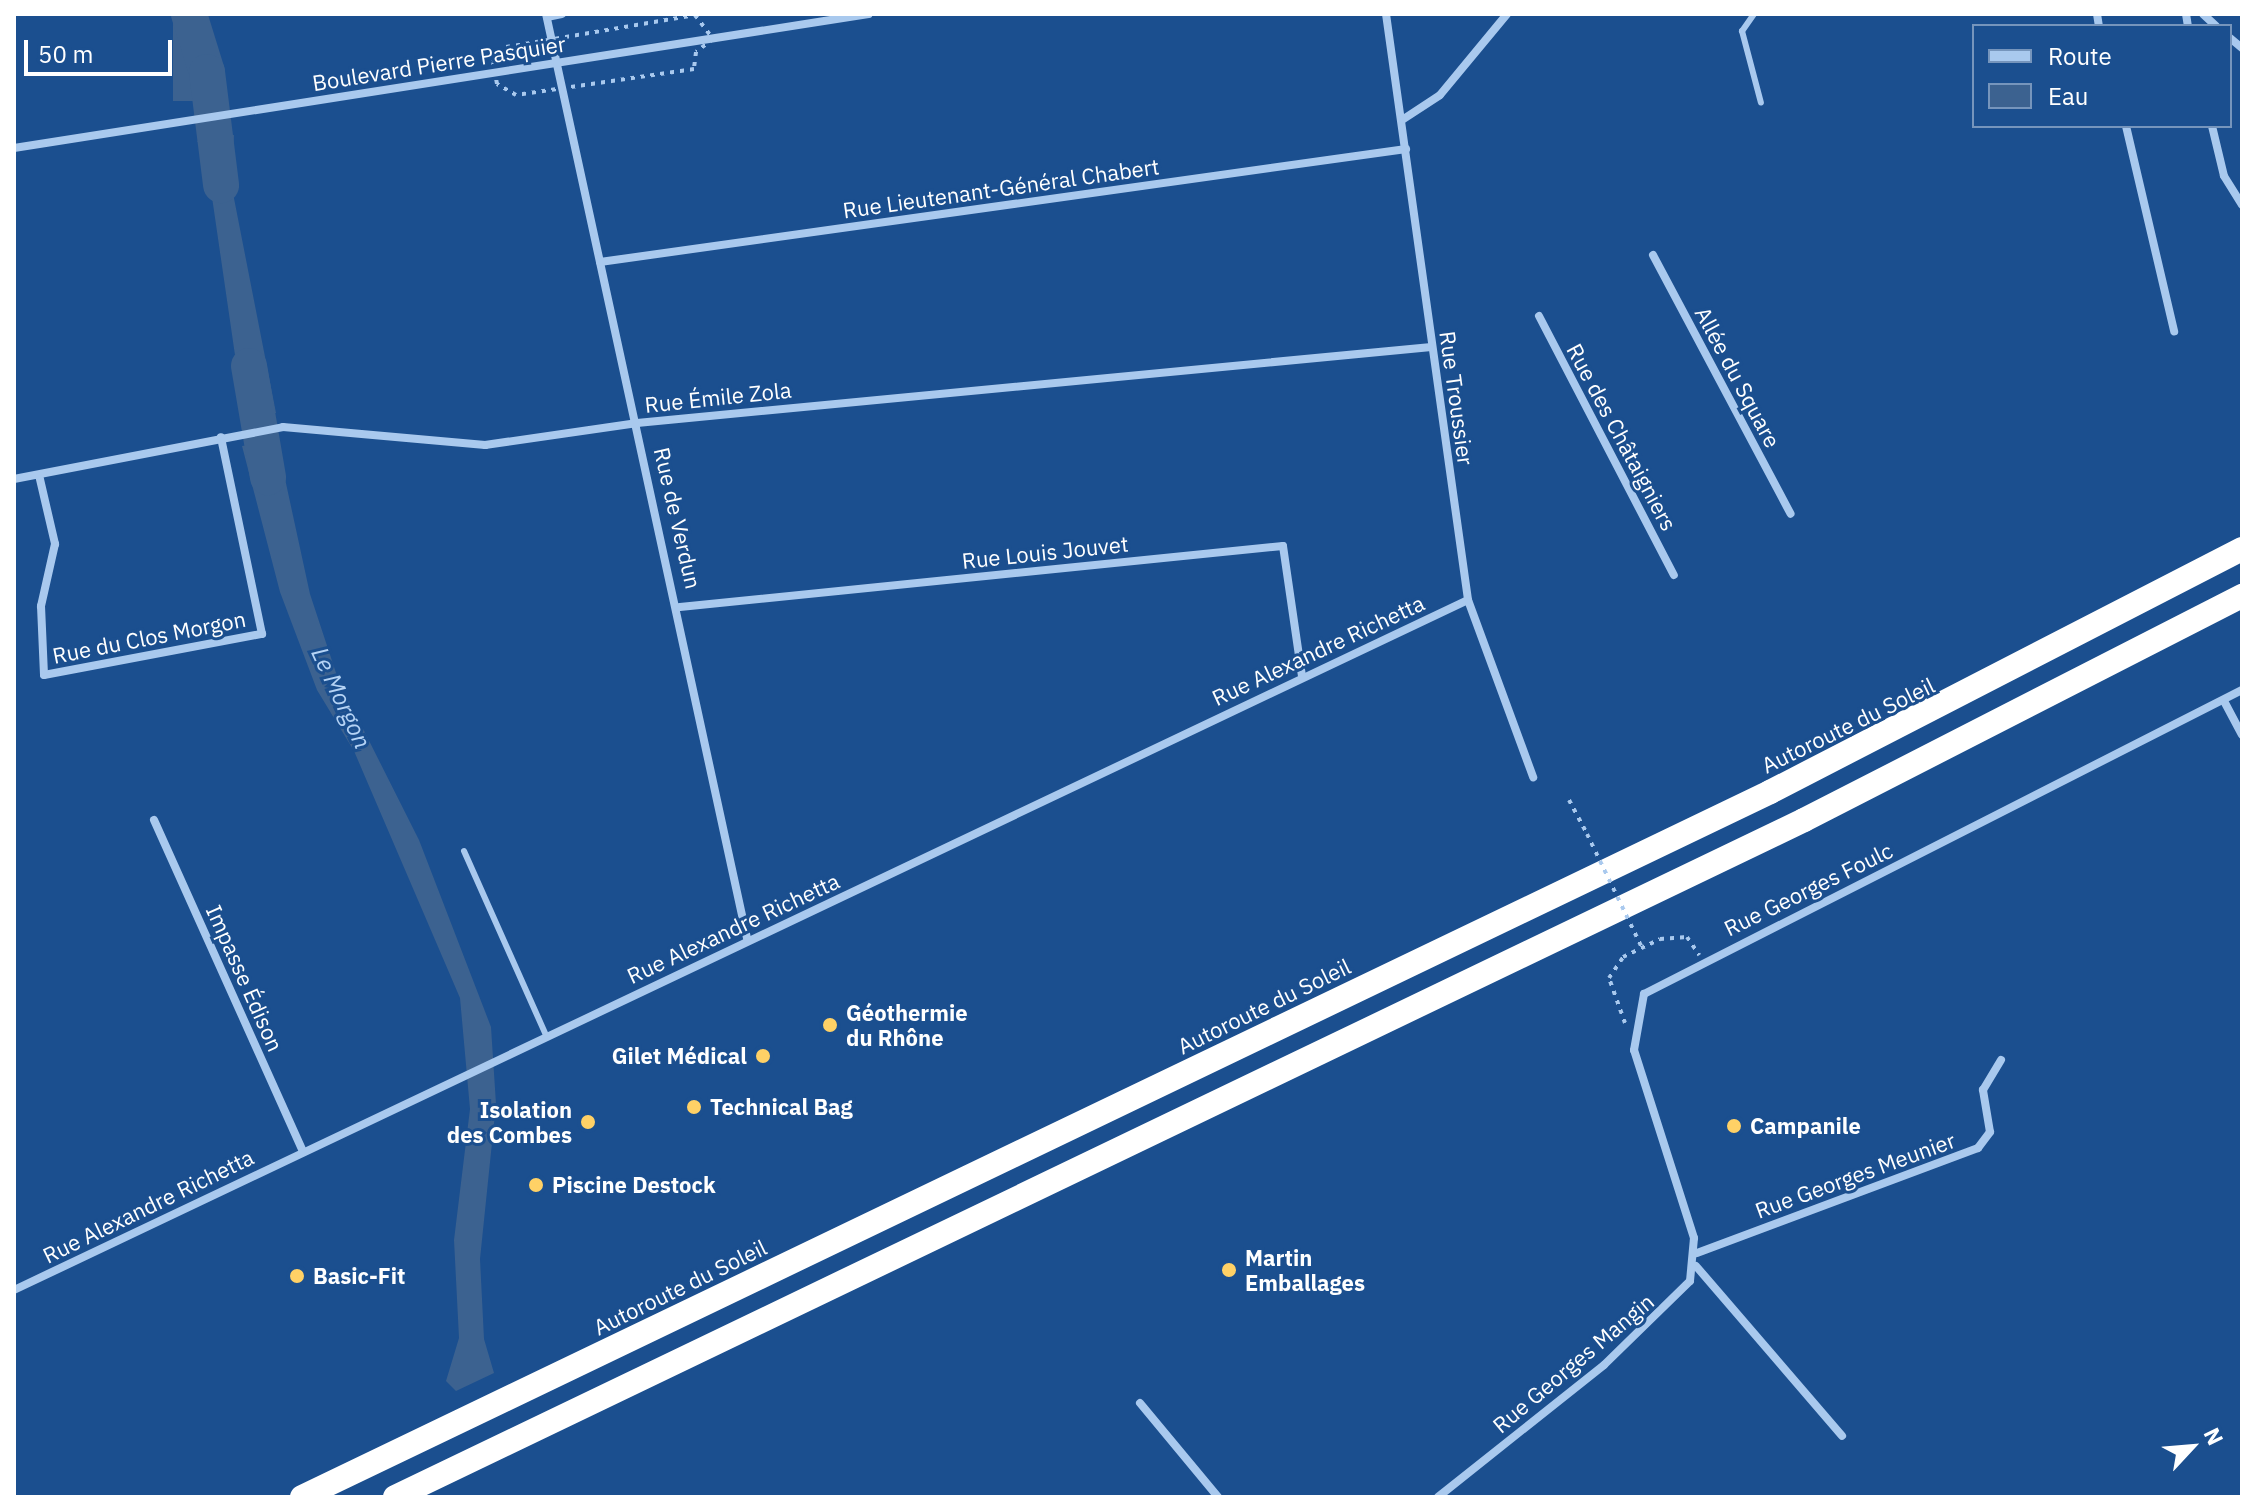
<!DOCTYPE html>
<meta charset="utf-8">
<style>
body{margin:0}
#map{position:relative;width:2256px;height:1511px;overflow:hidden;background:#1b4f8f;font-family:"IBM Plex Sans",sans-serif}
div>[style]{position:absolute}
.water>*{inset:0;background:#3c6290;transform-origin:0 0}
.river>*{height:36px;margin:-18px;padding:0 18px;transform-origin:18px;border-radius:18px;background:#3c6290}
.path>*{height:4px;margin-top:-2px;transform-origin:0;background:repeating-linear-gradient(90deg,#a9c9ee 0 4px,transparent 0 10px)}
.lane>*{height:6px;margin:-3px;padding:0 3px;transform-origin:3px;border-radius:3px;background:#a9c9ee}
.street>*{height:8px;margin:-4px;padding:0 4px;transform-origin:4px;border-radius:4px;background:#a9c9ee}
.highway>*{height:24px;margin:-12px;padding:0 12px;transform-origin:12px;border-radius:12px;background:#fff}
.path-bridge>*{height:4px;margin-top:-2px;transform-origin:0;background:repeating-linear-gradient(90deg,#a9c9ee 0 4px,transparent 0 10px)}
.dots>*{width:22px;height:22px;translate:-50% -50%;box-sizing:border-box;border:4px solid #1b4f8f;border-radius:50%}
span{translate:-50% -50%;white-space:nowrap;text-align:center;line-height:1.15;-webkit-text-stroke:6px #1b4f8f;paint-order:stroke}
.street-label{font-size:22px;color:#fff}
.poi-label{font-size:22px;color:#fff;font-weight:700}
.left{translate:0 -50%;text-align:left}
.right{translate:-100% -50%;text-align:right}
.water-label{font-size:24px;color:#b5d3f5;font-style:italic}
.frame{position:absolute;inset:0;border:16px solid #fff;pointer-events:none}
.legend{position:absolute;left:1972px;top:24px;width:260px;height:104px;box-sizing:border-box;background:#1b4f8f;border:2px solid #7695bc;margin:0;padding:10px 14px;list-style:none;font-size:24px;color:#fff}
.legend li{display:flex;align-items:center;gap:16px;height:40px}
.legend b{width:40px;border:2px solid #7695bc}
.north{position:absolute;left:2152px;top:1407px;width:80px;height:80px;-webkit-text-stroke:6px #1b4f8f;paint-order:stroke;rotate:64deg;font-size:22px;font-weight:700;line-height:32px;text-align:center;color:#fff}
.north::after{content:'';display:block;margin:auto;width:28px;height:36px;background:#fff;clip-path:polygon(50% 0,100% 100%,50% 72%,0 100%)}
.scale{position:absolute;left:24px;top:40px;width:148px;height:36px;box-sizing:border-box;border:4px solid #fff;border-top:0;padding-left:10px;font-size:24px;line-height:28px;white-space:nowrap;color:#fff;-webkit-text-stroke:6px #1b4f8f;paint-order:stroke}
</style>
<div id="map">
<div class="water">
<i style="left:173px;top:14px;width:34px;height:87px"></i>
<i style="clip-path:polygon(234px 135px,231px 183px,276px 413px,244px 417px,205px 149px,197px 141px)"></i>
<i style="clip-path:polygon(274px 428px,310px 594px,338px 679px,419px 840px,491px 1027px,496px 1104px,480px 1259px,484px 1339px,494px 1373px,456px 1391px,446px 1381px,459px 1338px,454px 1240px,470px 1109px,460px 998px,354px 751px,317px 690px,280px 592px,242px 446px,249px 445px,246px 433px)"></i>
</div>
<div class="river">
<i style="left:189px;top:14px;width:61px;rotate:72.8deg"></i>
<i style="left:207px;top:72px;width:114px;rotate:82.9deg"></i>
<i style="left:249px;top:366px;width:113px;rotate:80.3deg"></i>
</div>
<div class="path">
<i style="left:695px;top:15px;width:30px;rotate:53deg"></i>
<i style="left:713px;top:39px;width:21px;rotate:143deg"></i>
<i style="left:696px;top:52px;width:17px;rotate:97deg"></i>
<i style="left:694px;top:69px;width:180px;rotate:171.7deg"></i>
<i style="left:516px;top:95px;width:22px;rotate:-150deg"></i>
<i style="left:497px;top:84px;width:22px;rotate:-100deg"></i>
<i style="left:493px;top:62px;width:20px;rotate:-49deg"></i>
<i style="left:506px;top:47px;width:192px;rotate:-9.6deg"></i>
<i style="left:1569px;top:800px;width:38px;rotate:62deg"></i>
<i style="left:1625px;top:1023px;width:48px;rotate:-109.6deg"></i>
<i style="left:1609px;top:978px;width:25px;rotate:-56deg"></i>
<i style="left:1623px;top:957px;width:41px;rotate:-25.9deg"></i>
<i style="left:1660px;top:939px;width:27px;rotate:-4deg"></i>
<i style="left:1687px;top:937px;width:22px;rotate:56deg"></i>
</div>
<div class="lane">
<i style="left:1754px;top:14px;width:21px;rotate:125deg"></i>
<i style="left:1742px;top:31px;width:74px;rotate:75.2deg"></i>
<i style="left:464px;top:851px;width:204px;rotate:66deg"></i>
</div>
<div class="street">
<i style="left:546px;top:14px;width:946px;rotate:77.73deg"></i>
<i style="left:1386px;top:14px;width:592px;rotate:82.03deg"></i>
<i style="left:1468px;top:600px;width:189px;rotate:69.8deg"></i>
<i style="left:2097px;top:14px;width:12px;rotate:81deg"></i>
<i style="left:2186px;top:14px;width:12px;rotate:81deg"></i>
<i style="left:2203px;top:14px;width:18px;rotate:43deg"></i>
<i style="left:547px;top:17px;width:15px;rotate:-11deg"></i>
<i style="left:2230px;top:38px;width:16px;rotate:40deg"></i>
<i style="left:1402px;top:120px;width:45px;rotate:-33.3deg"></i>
<i style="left:1440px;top:95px;width:105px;rotate:-50.4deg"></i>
<i style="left:2126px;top:126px;width:211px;rotate:76.8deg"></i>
<i style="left:2212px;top:126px;width:51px;rotate:76.5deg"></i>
<i style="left:2224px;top:176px;width:34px;rotate:58deg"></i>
<i style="left:14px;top:148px;width:865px;rotate:-8.91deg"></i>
<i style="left:1653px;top:255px;width:293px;rotate:62deg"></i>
<i style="left:600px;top:262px;width:814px;rotate:-7.98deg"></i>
<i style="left:1539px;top:316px;width:292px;rotate:62.5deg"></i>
<i style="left:39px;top:475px;width:71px;rotate:76.9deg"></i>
<i style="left:55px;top:544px;width:64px;rotate:102.7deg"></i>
<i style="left:41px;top:606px;width:69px;rotate:87.5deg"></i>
<i style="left:44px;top:675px;width:222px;rotate:-10.7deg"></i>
<i style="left:262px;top:634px;width:201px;rotate:-101.8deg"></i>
<i style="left:14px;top:479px;width:274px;rotate:-10.9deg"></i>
<i style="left:283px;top:427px;width:203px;rotate:5.1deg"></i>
<i style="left:485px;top:445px;width:154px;rotate:-8.2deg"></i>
<i style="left:637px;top:423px;width:798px;rotate:-5.47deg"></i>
<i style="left:680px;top:607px;width:606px;rotate:-5.78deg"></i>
<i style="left:1283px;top:546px;width:131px;rotate:81.7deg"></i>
<i style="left:2224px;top:701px;width:38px;rotate:62deg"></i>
<i style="left:154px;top:820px;width:364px;rotate:65.8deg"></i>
<i style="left:1697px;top:1253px;width:300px;rotate:-20.5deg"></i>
<i style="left:1978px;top:1148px;width:20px;rotate:-53deg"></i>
<i style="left:1990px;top:1132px;width:43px;rotate:-99.5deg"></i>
<i style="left:1983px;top:1090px;width:35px;rotate:-59deg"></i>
<i style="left:1696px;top:1266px;width:224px;rotate:49.3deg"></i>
<i style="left:14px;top:1290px;width:1609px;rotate:-25.39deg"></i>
<i style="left:1140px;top:1403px;width:122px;rotate:50.3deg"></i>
<i style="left:1438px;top:1497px;width:212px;rotate:-38.5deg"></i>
<i style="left:1604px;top:1365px;width:120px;rotate:-44.3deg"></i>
<i style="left:1690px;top:1281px;width:43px;rotate:-84.7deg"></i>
<i style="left:1694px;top:1238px;width:197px;rotate:-107.7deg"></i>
<i style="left:1634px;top:1050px;width:57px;rotate:-79.9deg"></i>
<i style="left:1644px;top:994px;width:671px;rotate:-26.95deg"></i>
</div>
<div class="highway">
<i style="left:302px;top:1497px;width:1629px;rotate:-25.65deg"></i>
<i style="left:1770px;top:792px;width:531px;rotate:-27.24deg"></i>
<i style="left:395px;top:1497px;width:1563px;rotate:-25.66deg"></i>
<i style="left:1804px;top:820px;width:492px;rotate:-27.1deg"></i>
</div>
<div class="path-bridge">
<i style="left:1587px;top:834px;width:127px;rotate:64.2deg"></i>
</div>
<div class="dots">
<i style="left:830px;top:1025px;background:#ffd166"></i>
<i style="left:763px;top:1056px;background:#ffd166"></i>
<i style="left:694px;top:1107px;background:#ffd166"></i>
<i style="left:588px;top:1122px;background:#ffd166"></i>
<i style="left:1734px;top:1126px;background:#ffd166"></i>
<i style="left:536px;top:1185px;background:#ffd166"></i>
<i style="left:1229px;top:1270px;background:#ffd166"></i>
<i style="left:297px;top:1276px;background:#ffd166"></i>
</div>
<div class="street-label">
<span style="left:439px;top:63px;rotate:-9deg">Boulevard Pierre Pasquier</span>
<span style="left:1001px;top:188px;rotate:-8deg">Rue Lieutenant-Général Chabert</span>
<span style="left:1738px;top:377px;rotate:62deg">Allée du Square</span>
<span style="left:718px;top:397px;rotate:-6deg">Rue Émile Zola</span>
<span style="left:1457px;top:398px;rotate:82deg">Rue Troussier</span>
<span style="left:1622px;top:437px;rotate:62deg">Rue des Châtaigniers</span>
<span style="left:678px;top:518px;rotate:77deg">Rue de Verdun</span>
<span style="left:1045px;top:552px;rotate:-6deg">Rue Louis Jouvet</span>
<span style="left:149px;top:637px;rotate:-11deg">Rue du Clos Morgon</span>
<span style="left:1318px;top:650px;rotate:-25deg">Rue Alexandre Richetta</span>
<span style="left:1848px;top:725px;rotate:-26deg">Autoroute du Soleil</span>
<span style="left:1808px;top:889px;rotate:-26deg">Rue Georges Foulc</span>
<span style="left:733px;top:928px;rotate:-25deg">Rue Alexandre Richetta</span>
<span style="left:245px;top:978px;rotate:66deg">Impasse Édison</span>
<span style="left:1264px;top:1006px;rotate:-26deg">Autoroute du Soleil</span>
<span style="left:1855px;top:1175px;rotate:-20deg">Rue Georges Meunier</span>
<span style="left:148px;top:1206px;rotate:-26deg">Rue Alexandre Richetta</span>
<span style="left:680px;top:1287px;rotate:-26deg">Autoroute du Soleil</span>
<span style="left:1573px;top:1363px;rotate:-40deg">Rue Georges Mangin</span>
</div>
<div class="poi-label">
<span class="left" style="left:846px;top:1025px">Géothermie<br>du Rhône</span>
<span class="right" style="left:747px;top:1056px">Gilet Médical</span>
<span class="left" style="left:710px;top:1107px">Technical Bag</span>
<span class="right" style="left:572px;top:1122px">Isolation<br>des Combes</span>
<span class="left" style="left:1750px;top:1126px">Campanile</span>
<span class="left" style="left:552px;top:1185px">Piscine Destock</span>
<span class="left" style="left:1245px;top:1270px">Martin<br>Emballages</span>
<span class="left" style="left:313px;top:1276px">Basic-Fit</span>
</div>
<div class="water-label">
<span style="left:341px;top:698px;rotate:65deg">Le Morgon</span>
</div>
<div class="frame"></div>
<ul class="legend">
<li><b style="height:10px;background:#a9c9ee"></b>Route</li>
<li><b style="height:22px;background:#3c6290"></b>Eau</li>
</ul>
<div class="north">N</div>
<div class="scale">50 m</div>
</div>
